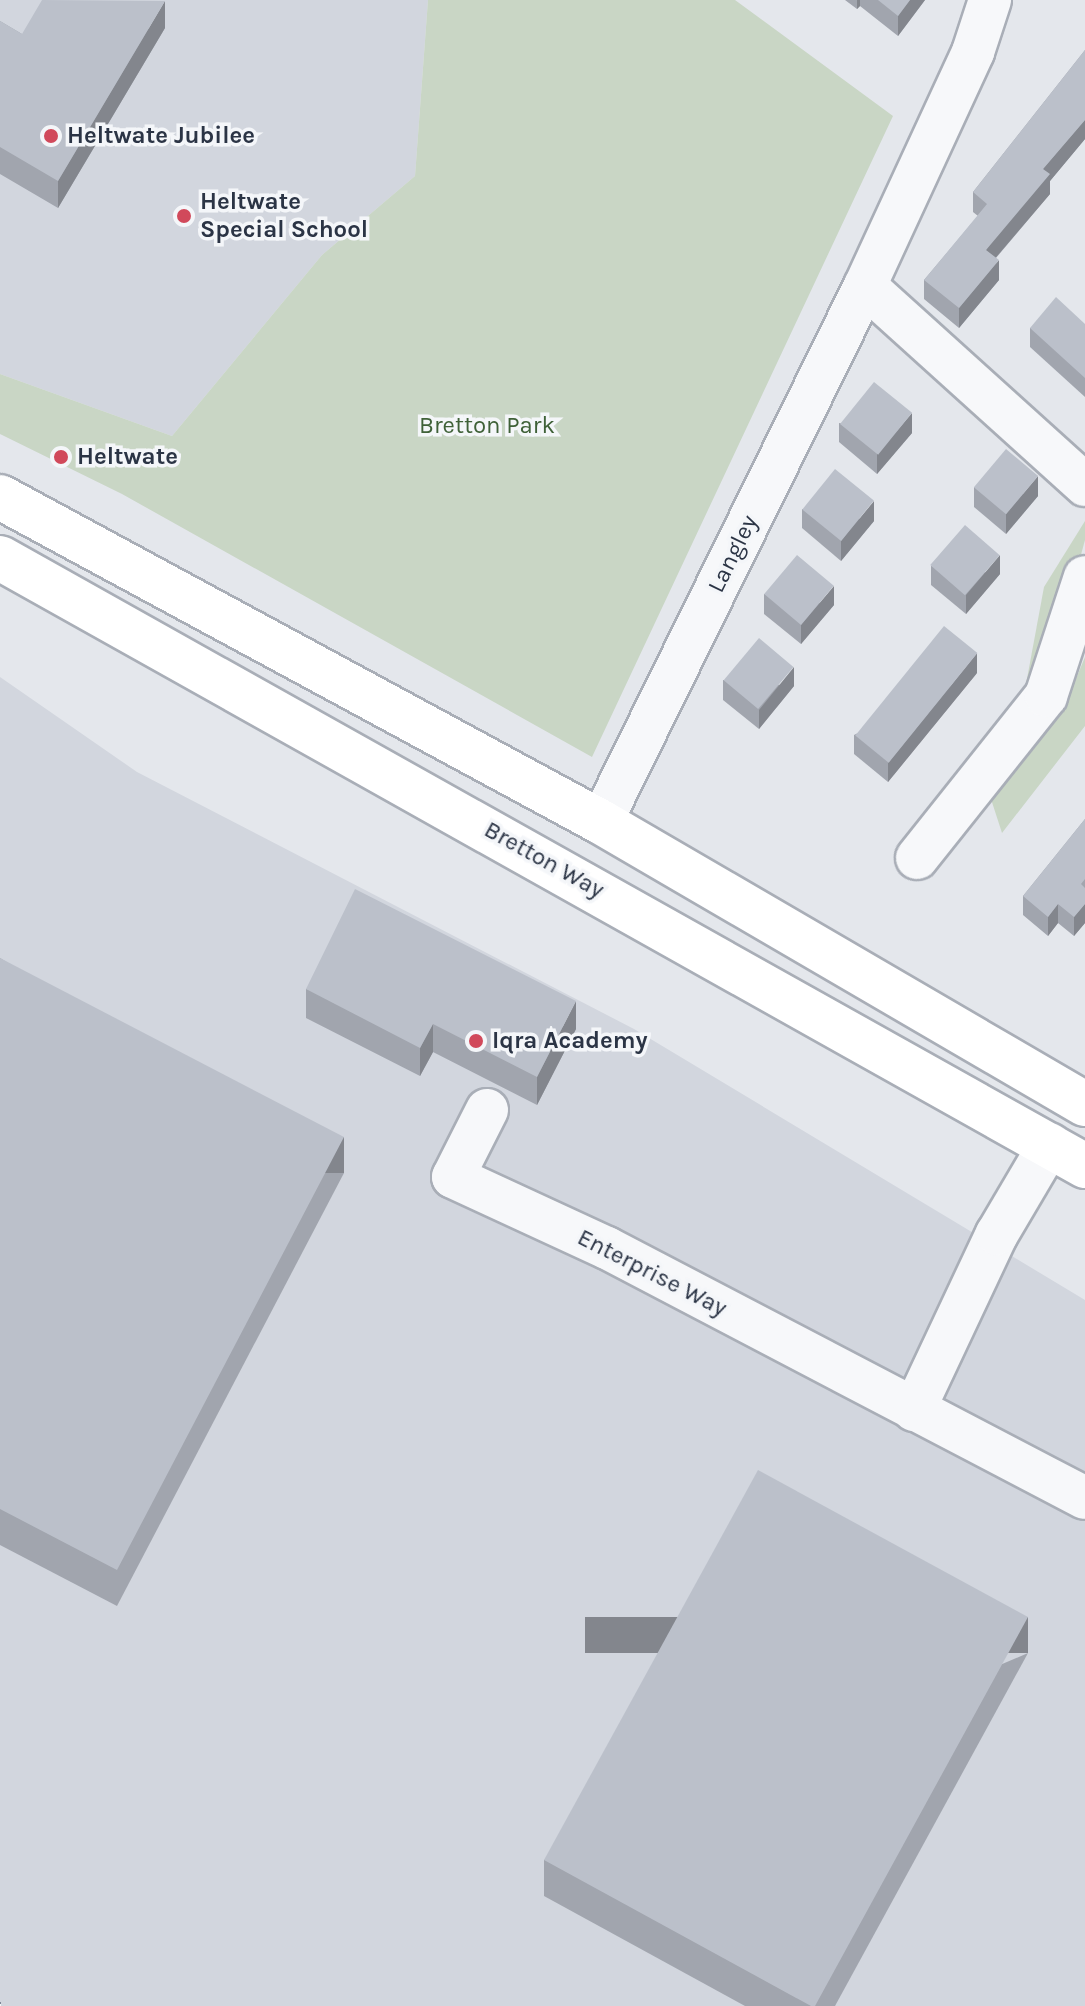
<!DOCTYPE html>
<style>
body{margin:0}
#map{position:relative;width:1085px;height:2006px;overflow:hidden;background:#e4e7ec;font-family:Karla,sans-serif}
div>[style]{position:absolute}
.built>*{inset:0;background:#d2d6de}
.green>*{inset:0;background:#c9d6c5}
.roads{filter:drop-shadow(2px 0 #a9aeb7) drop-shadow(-2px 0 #a9aeb7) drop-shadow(0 2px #a9aeb7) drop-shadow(0 -2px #a9aeb7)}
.street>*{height:42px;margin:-21px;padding:0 21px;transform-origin:21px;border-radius:21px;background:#f7f8fa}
.secondary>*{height:44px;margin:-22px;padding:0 22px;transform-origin:22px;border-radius:22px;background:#fff}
.rail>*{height:9px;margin-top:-4.5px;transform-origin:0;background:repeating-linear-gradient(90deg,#f4f6f9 0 18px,#7d8696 0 36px);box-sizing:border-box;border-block:2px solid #7d8696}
.wall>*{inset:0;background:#a1a5ae}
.shaded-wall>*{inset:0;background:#83868d;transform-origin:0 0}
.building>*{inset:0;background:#bbc0ca;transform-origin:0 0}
.dots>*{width:22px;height:22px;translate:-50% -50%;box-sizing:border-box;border:4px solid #f4f6f9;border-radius:50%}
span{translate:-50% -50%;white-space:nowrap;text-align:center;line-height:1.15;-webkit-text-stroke:7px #f4f6f9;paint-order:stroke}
.poi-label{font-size:24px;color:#2b3445;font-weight:700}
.left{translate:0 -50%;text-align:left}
.park-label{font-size:24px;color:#3f6138}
.street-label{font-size:24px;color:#2b3445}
</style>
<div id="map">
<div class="built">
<i style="clip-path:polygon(0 0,428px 0,415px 176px,322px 255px,172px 436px,0 374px)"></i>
<i style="clip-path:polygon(0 677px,137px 772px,634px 1029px,1085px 1300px,1085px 2006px,0 2006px)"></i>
</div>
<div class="green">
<i style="clip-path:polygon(428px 0,735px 0,893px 116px,592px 757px,122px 494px,0 434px,0 374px,172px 436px,322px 255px,415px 176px)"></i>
<i style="clip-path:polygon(1085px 521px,1085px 540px,1056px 646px,1024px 695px,1044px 587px)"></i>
<i style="clip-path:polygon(1085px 657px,1085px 726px,1002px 833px,990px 796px,1039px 739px,1070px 693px)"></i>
</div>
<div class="roads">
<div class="street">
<i style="left:865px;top:286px;width:297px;rotate:42.1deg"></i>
<i style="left:601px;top:822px;width:597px;rotate:-63.78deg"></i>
<i style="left:865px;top:286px;width:258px;rotate:-65.2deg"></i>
<i style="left:973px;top:52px;width:55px;rotate:-71.9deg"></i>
<i style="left:917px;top:858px;width:207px;rotate:-51.5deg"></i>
<i style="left:1046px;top:696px;width:125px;rotate:-71.9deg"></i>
<i style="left:487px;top:1110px;width:75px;rotate:116.9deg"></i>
<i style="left:453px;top:1177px;width:170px;rotate:24.8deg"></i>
<i style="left:607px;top:1248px;width:539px;rotate:27.61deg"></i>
<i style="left:914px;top:1410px;width:195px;rotate:-64.8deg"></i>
<i style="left:997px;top:1234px;width:104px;rotate:-59.5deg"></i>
</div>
<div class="secondary">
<i style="left:0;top:497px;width:683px;rotate:28.4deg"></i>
<i style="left:601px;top:822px;width:560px;rotate:30.23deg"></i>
<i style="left:0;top:558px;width:1244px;rotate:29.26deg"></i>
</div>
</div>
<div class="rail">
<i style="left:0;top:2006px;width:1px"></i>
</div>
<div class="wall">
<i style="clip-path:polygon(845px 0,925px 0,898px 36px,860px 6px,857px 9px)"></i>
<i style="clip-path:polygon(0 21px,22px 34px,165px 28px,58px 208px,0 174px)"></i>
<i style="clip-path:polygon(1085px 50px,1085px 139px,1050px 181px,1050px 194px,996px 258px,999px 280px,959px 328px,924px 299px,924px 280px,978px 216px,973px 212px,973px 192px)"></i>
<i style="clip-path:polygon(1085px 324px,1085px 397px,1030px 347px,1030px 328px)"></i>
<i style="clip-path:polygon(839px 423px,912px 433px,877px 474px,839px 442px)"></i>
<i style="clip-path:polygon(974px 487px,1038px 496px,1006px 534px,974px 507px)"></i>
<i style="clip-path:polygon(802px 509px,874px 521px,841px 561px,802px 528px)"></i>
<i style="clip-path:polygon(931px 566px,1000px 574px,966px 614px,931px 585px)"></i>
<i style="clip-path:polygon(764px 594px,834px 605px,801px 644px,764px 614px)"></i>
<i style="clip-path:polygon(977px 673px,888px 782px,854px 754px,854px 735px)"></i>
<i style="clip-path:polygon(723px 680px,794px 686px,759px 729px,723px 700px)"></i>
<i style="clip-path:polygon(1085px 819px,1085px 923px,1074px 936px,1058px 923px,1048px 936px,1023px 915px,1023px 896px)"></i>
<i style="clip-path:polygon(0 958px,344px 1173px,117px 1606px,0 1545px)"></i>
<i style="clip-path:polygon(306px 989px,576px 1029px,537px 1105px,433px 1052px,420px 1076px,306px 1018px)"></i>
<i style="clip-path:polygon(1028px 1653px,835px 2006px,745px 2006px,544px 1896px,544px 1860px)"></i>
</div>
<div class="shaded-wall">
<i style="clip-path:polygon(857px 0,860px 0,860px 6px,857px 9px)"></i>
<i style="clip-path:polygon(910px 0,925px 0,898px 36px,898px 16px)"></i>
<i style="clip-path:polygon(165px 1px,165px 28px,58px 208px,58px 181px)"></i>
<i style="clip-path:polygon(1085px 120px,1085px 139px,1050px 181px,1050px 194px,986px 269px,986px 250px,1043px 169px)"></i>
<i style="clip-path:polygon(999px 260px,999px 280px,959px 328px,959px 308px)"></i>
<i style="clip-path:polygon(912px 413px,912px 433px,877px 474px,877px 454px)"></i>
<i style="clip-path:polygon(1038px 476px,1038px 496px,1006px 534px,1006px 514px)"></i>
<i style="clip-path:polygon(874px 501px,874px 521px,841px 561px,841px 541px)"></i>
<i style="clip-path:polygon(1000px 555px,1000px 574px,966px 614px,966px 595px)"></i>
<i style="clip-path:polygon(834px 586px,834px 605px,801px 644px,801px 625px)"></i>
<i style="clip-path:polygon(977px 653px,977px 673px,888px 782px,888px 763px)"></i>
<i style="clip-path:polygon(794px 667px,794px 686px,759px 729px,759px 710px)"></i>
<i style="clip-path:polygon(1058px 904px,1058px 923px,1048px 936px,1048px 917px)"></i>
<i style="clip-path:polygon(1085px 904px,1085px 923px,1074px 936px,1074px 917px)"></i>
<i style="clip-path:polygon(576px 1001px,576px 1029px,537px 1105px,537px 1077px)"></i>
<i style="clip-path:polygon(433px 1024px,433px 1052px,420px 1076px,420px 1048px)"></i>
<i style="left:344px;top:1137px;width:36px;height:489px;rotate:90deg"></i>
<i style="left:1028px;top:1617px;width:36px;height:443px;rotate:90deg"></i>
</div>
<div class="building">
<i style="clip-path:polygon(42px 0,165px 1px,58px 181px,0 147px,0 21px,22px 34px)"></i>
<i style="clip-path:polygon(878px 0,910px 0,898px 16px)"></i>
<i style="clip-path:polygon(1085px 50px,1085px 120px,1043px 169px,1050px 174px,986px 250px,999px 260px,959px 308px,924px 280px,987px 204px,973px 192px)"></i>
<i style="clip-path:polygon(1056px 297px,1085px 324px,1085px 378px,1030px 328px)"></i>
<i style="left:874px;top:382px;width:49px;height:54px;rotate:39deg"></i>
<i style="left:1006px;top:449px;width:42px;height:50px;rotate:40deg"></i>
<i style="left:835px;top:469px;width:50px;height:52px;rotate:39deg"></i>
<i style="left:965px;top:525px;width:46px;height:53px;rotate:41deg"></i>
<i style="left:797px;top:555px;width:48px;height:51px;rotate:40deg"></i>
<i style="left:944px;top:626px;width:43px;height:141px;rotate:39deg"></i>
<i style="left:759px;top:638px;width:45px;height:55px;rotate:40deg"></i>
<i style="clip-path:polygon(1085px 819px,1085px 879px,1081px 884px,1085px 888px,1085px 904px,1074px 917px,1058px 904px,1048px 917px,1023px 896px)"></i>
<i style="clip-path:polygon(355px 889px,576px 1001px,537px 1077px,433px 1024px,420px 1048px,306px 989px)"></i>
<i style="clip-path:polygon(0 958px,344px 1137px,117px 1570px,0 1509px)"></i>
<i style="clip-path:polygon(758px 1470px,1028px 1617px,815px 2006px,811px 2006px,544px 1860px)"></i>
</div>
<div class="dots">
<i style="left:51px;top:136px;background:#d1495b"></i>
<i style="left:184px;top:216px;background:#d1495b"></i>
<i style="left:61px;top:457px;background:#d1495b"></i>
<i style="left:476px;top:1041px;background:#d1495b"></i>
</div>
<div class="poi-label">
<span class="left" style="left:67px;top:136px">Heltwate Jubilee</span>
<span class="left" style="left:200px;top:216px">Heltwate<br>Special School</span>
<span class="left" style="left:77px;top:457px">Heltwate</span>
<span class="left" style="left:492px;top:1041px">Iqra Academy</span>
</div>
<div class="park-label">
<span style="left:487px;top:426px">Bretton Park</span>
</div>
<div class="street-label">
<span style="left:733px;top:554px;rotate:-64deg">Langley</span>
<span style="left:544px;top:860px;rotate:29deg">Bretton Way</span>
<span style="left:652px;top:1273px;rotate:27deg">Enterprise Way</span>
</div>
</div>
